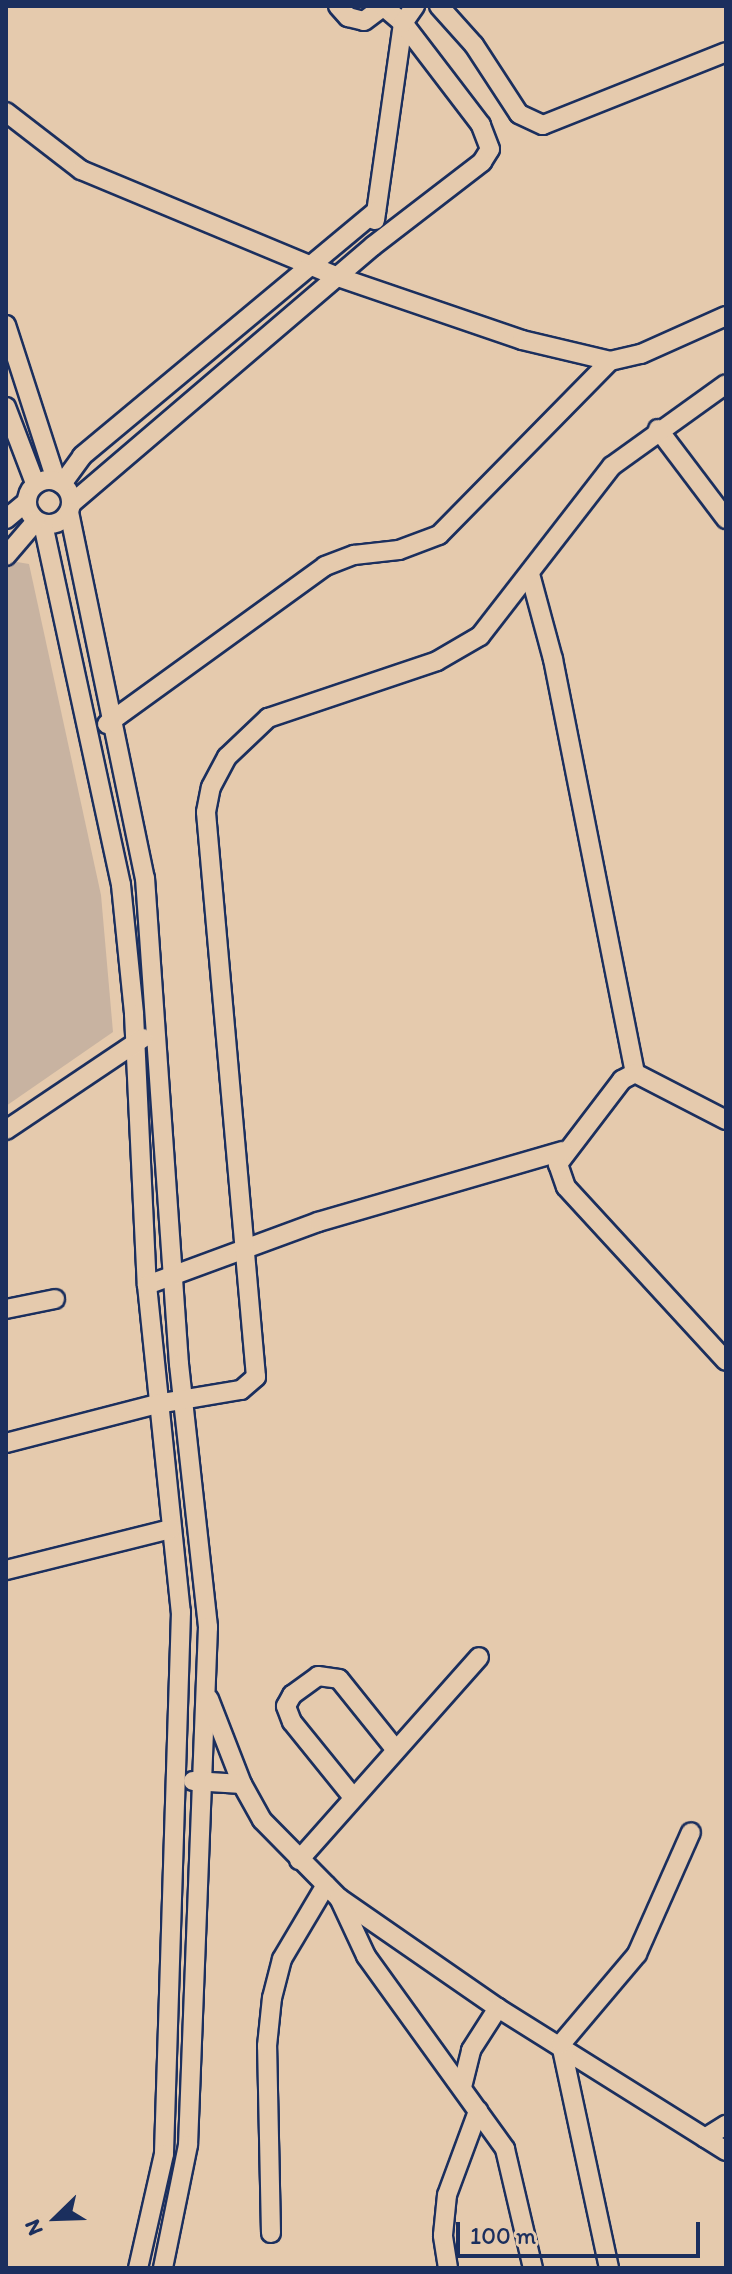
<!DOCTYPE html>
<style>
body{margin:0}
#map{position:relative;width:732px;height:2274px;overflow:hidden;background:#e5caad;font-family:Itim,sans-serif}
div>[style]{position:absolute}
.green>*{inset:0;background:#c8b3a1}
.roads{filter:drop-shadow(2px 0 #1b2f5e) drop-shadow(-2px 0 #1b2f5e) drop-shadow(0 2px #1b2f5e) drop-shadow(0 -2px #1b2f5e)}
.minor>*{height:18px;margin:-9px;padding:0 9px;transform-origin:9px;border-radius:9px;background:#e5caad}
.minor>.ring{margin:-9px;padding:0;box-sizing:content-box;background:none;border:18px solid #e5caad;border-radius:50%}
span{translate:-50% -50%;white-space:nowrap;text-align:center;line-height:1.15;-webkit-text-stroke:6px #e5caad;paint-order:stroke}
.frame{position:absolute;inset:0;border:8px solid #1b2f5e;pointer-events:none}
.north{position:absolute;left:16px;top:2178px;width:80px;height:80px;-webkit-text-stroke:6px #e5caad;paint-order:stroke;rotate:247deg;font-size:22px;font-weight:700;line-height:32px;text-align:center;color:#1b2f5e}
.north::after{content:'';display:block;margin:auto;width:28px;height:36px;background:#1b2f5e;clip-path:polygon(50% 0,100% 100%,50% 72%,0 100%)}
.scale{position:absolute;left:456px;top:2222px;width:244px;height:36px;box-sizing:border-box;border:4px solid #1b2f5e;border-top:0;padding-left:10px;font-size:24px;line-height:28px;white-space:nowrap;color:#1b2f5e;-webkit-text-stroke:6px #e5caad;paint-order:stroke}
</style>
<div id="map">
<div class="green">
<i style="clip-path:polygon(11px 561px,29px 564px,101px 895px,113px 1032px,6px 1106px,6px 565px)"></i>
</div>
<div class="roads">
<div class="minor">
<i style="left:338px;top:6px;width:15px;rotate:48deg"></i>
<i style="left:348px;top:17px;width:16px;rotate:14deg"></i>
<i style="left:364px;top:21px;width:25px;rotate:-37deg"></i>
<i style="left:439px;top:6px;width:52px;rotate:48.1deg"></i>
<i style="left:474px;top:45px;width:82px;rotate:56.9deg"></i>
<i style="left:519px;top:114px;width:26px;rotate:25deg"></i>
<i style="left:543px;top:125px;width:197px;rotate:-21.7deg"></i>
<i style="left:6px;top:112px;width:95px;rotate:37.7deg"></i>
<i style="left:81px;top:170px;width:278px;rotate:22.6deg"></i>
<i style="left:338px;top:277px;width:194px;rotate:18.9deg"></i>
<i style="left:522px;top:340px;width:90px;rotate:13.4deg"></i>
<i style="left:610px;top:361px;width:32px;rotate:-13deg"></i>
<i style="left:641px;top:354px;width:93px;rotate:-24.1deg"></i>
<i style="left:375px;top:220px;width:199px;rotate:-81.9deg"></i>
<i style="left:403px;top:23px;width:25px;rotate:-140deg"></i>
<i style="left:6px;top:325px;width:163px;rotate:72.1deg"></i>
<i style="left:6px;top:407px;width:81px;rotate:69.1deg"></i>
<i style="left:658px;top:429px;width:113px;rotate:52.9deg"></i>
<i class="ring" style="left:27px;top:480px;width:26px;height:26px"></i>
<i style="left:62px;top:484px;width:34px;rotate:-54deg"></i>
<i style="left:82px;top:456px;width:383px;rotate:-39.8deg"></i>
<i style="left:71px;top:504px;width:397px;rotate:-40.5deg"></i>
<i style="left:373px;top:246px;width:138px;rotate:-37.6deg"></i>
<i style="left:482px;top:162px;width:15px;rotate:-58deg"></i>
<i style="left:490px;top:149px;width:26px;rotate:-111deg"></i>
<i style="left:481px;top:125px;width:128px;rotate:-127.4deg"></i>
<i style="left:403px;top:23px;width:21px;rotate:-55deg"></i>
<i style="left:69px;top:512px;width:374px;rotate:78.3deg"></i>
<i style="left:145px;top:878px;width:487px;rotate:86deg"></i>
<i style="left:179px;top:1364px;width:265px;rotate:83.7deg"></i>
<i style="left:208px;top:1627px;width:518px;rotate:92.21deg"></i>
<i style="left:188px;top:2145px;width:126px;rotate:101.5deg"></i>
<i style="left:6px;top:519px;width:26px;rotate:-40deg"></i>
<i style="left:43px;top:524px;width:369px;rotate:77.8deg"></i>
<i style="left:121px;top:885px;width:130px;rotate:84.2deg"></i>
<i style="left:134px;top:1014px;width:271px;rotate:87.3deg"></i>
<i style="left:147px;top:1285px;width:329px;rotate:84.1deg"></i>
<i style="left:181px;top:1612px;width:542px;rotate:91.8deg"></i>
<i style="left:164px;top:2154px;width:117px;rotate:102.8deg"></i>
<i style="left:6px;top:556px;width:46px;rotate:-49.4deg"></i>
<i style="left:530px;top:574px;width:88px;rotate:74.9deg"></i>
<i style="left:553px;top:659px;width:422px;rotate:78.8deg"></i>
<i style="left:107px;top:724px;width:269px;rotate:-35.9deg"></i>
<i style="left:325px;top:566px;width:31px;rotate:-21deg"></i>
<i style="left:354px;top:555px;width:45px;rotate:-6.3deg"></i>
<i style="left:399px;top:550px;width:43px;rotate:-20.6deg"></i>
<i style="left:439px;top:535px;width:244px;rotate:-45.5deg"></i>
<i style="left:726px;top:1120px;width:102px;rotate:-152.7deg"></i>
<i style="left:635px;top:1073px;width:15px;rotate:152deg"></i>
<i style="left:622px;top:1080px;width:106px;rotate:127.3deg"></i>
<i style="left:558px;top:1164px;width:24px;rotate:71deg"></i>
<i style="left:566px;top:1187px;width:236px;rotate:47.4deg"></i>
<i style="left:6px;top:1130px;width:165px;rotate:-33.9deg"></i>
<i style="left:147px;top:1285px;width:182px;rotate:-20.2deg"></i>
<i style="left:318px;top:1222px;width:255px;rotate:-16.2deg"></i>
<i style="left:6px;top:1309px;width:50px;rotate:-11.5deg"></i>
<i style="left:6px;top:1443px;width:156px;rotate:-14.5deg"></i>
<i style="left:157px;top:1404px;width:85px;rotate:-9.5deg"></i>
<i style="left:241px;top:1390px;width:20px;rotate:-41deg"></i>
<i style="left:256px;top:1377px;width:567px;rotate:-95.06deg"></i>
<i style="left:206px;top:812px;width:25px;rotate:-79deg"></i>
<i style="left:211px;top:787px;width:34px;rotate:-62deg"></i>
<i style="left:227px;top:757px;width:57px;rotate:-43.6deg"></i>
<i style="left:268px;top:718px;width:178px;rotate:-18.6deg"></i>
<i style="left:437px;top:661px;width:50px;rotate:-30.2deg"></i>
<i style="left:480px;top:636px;width:215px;rotate:-52.2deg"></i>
<i style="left:612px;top:466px;width:140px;rotate:-35.7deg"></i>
<i style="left:6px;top:1570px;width:170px;rotate:-14deg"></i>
<i style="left:209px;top:1699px;width:91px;rotate:68.8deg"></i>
<i style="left:242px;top:1784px;width:41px;rotate:60.9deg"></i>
<i style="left:262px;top:1820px;width:110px;rotate:45.4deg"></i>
<i style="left:339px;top:1898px;width:193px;rotate:34.7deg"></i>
<i style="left:498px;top:2008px;width:269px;rotate:32.1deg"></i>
<i style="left:193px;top:1781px;width:49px;rotate:3.5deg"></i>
<i style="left:352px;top:1796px;width:95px;rotate:-129deg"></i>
<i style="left:292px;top:1722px;width:17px;rotate:-111deg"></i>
<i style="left:286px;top:1706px;width:13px;rotate:-61deg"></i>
<i style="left:292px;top:1695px;width:32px;rotate:-36deg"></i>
<i style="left:318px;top:1676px;width:21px;rotate:8deg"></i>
<i style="left:339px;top:1679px;width:90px;rotate:51.3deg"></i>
<i style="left:299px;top:1860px;width:271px;rotate:-48.4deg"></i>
<i style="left:339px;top:1898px;width:64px;rotate:65deg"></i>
<i style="left:366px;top:1956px;width:238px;rotate:54.2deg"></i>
<i style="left:505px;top:2149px;width:122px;rotate:76.8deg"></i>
<i style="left:462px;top:2087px;width:38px;rotate:-76deg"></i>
<i style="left:471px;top:2050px;width:50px;rotate:-57.3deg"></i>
<i style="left:705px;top:2138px;width:25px;rotate:-32deg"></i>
<i style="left:271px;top:2233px;width:187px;rotate:-91.2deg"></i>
<i style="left:267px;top:2046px;width:48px;rotate:-84.1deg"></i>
<i style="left:272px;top:1998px;width:40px;rotate:-75.6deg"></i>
<i style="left:282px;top:1959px;width:86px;rotate:-59.3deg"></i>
<i style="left:448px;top:2268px;width:33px;rotate:-99deg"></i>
<i style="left:443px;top:2235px;width:40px;rotate:-84.3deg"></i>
<i style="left:447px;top:2195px;width:90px;rotate:-69.7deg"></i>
<i style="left:609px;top:2268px;width:229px;rotate:-102.1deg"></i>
<i style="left:561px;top:2044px;width:118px;rotate:-49.8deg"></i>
<i style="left:637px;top:1954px;width:133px;rotate:-66.1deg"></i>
</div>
</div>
<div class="frame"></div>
<div class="north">N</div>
<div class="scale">100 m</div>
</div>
